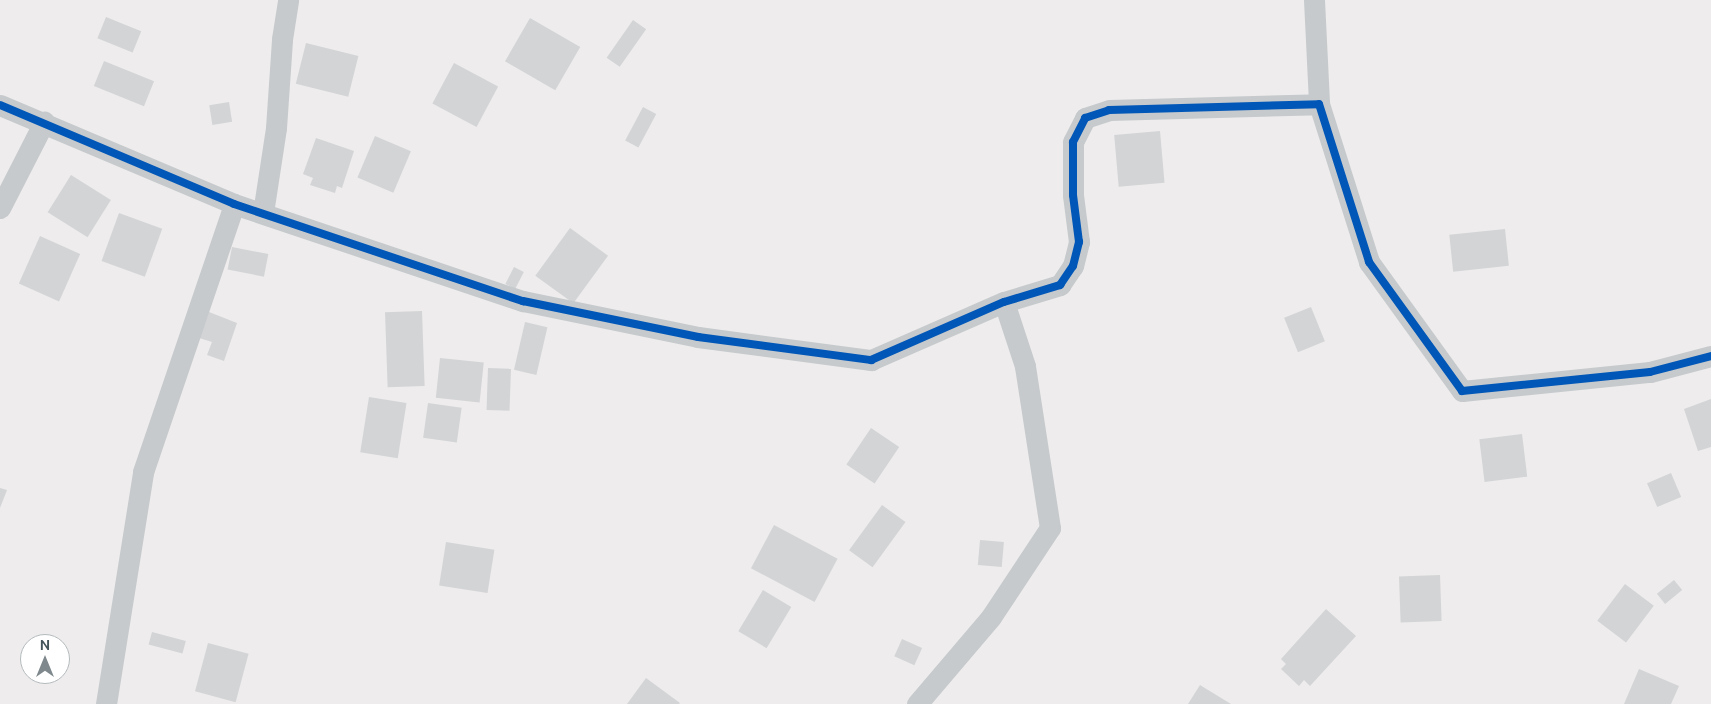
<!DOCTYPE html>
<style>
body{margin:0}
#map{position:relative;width:1711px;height:704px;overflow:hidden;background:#eeeced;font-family:Ubuntu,sans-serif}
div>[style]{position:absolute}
.building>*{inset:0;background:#d3d4d6;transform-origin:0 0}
.street>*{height:21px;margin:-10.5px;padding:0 10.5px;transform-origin:10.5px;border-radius:10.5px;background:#c6cacc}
.cycleway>*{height:8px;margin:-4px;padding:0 4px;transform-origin:4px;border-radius:4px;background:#0057b8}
span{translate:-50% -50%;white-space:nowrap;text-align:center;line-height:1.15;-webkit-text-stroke:5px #fff;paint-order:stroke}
.north{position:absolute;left:20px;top:634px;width:50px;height:50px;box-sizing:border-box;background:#fff;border:1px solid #b4bbbd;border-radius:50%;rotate:0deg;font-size:14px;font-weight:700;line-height:20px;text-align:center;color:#43545a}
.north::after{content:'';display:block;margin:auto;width:18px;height:22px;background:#7f898d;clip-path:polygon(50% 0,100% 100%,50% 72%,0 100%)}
</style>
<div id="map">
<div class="building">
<i style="left:106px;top:17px;width:38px;height:23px;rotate:22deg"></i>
<i style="left:530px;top:18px;width:58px;height:50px;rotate:30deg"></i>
<i style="left:633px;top:20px;width:16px;height:46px;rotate:35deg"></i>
<i style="left:306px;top:43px;width:54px;height:42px;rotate:14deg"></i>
<i style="left:104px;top:61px;width:54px;height:27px;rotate:22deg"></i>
<i style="left:454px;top:63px;width:50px;height:46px;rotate:28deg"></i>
<i style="left:229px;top:102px;width:20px;height:20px;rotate:81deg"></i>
<i style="left:643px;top:107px;width:15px;height:38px;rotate:28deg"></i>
<i style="left:1160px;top:131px;width:52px;height:46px;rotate:85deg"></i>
<i style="left:375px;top:136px;width:39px;height:45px;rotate:23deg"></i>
<i style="clip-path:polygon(316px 138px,354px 151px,342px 188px,337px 186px,335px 193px,310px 185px,313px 178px,303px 174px)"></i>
<i style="left:71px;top:175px;width:47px;height:44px;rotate:32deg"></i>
<i style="left:119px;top:213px;width:46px;height:51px;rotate:20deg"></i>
<i style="left:570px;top:228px;width:47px;height:59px;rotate:36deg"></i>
<i style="left:1505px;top:229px;width:37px;height:56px;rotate:84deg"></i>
<i style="left:40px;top:236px;width:44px;height:52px;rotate:24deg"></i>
<i style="left:232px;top:247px;width:37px;height:23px;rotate:11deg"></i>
<i style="left:514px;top:267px;width:11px;height:19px;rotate:27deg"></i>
<i style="left:1311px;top:307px;width:37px;height:29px;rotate:68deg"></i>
<i style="left:422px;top:311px;width:75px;height:37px;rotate:88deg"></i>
<i style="clip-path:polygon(209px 312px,237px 323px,224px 361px,207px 355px,212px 342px,199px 338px)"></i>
<i style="left:525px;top:322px;width:23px;height:49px;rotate:13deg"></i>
<i style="left:440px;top:358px;width:44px;height:40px;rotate:6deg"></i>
<i style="left:488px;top:368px;width:23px;height:42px;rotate:2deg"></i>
<i style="left:369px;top:397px;width:38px;height:56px;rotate:9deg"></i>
<i style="clip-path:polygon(1711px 399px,1711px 447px,1698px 451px,1684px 409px)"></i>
<i style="left:428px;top:403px;width:34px;height:35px;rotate:8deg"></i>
<i style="left:871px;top:428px;width:34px;height:44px;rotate:34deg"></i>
<i style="left:1522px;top:434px;width:43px;height:43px;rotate:83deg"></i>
<i style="left:1671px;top:473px;width:26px;height:26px;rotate:67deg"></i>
<i style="clip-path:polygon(0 488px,7px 490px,0 508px)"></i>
<i style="left:882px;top:505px;width:29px;height:56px;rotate:36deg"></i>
<i style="left:774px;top:525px;width:72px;height:49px;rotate:28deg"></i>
<i style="left:980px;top:540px;width:24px;height:25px;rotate:5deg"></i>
<i style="left:446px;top:542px;width:49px;height:44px;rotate:9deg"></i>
<i style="left:1440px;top:575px;width:46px;height:41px;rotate:88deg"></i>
<i style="left:1674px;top:580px;width:13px;height:22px;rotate:51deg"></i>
<i style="left:1625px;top:584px;width:36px;height:46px;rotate:37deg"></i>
<i style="left:763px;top:590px;width:33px;height:48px;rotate:31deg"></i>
<i style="clip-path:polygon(1326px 609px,1356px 636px,1310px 686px,1304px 680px,1299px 686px,1281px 669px,1286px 664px,1281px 659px)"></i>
<i style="left:152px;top:632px;width:35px;height:13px;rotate:15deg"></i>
<i style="left:902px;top:639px;width:22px;height:19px;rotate:24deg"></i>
<i style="left:208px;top:643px;width:42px;height:50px;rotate:15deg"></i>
<i style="clip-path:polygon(1639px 669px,1679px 686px,1671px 704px,1624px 704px)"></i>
<i style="clip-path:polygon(646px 678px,680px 703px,679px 704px,627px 704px)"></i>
<i style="clip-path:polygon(1200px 685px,1231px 704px,1188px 704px)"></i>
</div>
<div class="street">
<i style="left:1314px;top:0;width:104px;rotate:87.2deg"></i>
<i style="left:0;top:105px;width:254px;rotate:22.9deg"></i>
<i style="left:234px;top:204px;width:305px;rotate:18.6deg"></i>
<i style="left:523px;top:301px;width:179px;rotate:11.6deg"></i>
<i style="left:698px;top:337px;width:175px;rotate:7.6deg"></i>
<i style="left:871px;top:360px;width:145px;rotate:-23.6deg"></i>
<i style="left:1004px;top:302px;width:59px;rotate:-16.9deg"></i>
<i style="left:1060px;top:285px;width:23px;rotate:-56deg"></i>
<i style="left:1073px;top:266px;width:25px;rotate:-76deg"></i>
<i style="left:1079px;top:242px;width:47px;rotate:-97.3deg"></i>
<i style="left:1073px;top:195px;width:53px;rotate:-90deg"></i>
<i style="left:1073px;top:142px;width:27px;rotate:-63deg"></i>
<i style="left:1085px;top:118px;width:25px;rotate:-18deg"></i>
<i style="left:1109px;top:110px;width:210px;rotate:-1.6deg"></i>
<i style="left:1319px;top:104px;width:166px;rotate:72.4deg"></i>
<i style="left:1369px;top:262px;width:159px;rotate:54.2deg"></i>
<i style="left:1462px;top:391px;width:189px;rotate:-5.8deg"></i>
<i style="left:1650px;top:372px;width:63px;rotate:-14.7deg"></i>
<i style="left:0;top:208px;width:97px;rotate:-62.9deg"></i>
<i style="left:263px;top:213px;width:86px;rotate:-81.3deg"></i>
<i style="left:276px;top:128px;width:89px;rotate:-86.1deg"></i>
<i style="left:282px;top:39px;width:39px;rotate:-81deg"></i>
<i style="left:106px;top:704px;width:235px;rotate:-80.9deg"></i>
<i style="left:143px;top:472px;width:283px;rotate:-71.2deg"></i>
<i style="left:917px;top:704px;width:114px;rotate:-49.6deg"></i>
<i style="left:991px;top:617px;width:107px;rotate:-56.5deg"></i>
<i style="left:1050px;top:528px;width:164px;rotate:-98.8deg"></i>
<i style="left:1025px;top:366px;width:67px;rotate:-108.2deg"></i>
</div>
<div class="cycleway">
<i style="left:0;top:105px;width:254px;rotate:22.9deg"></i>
<i style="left:234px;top:204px;width:305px;rotate:18.6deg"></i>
<i style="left:523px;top:301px;width:179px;rotate:11.6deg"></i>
<i style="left:698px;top:337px;width:175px;rotate:7.6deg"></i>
<i style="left:871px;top:360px;width:145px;rotate:-23.6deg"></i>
<i style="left:1004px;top:302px;width:59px;rotate:-16.9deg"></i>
<i style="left:1060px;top:285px;width:23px;rotate:-56deg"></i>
<i style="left:1073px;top:266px;width:25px;rotate:-76deg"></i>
<i style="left:1079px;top:242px;width:47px;rotate:-97.3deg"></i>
<i style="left:1073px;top:195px;width:53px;rotate:-90deg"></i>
<i style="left:1073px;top:142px;width:27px;rotate:-63deg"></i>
<i style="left:1085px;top:118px;width:25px;rotate:-18deg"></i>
<i style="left:1109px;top:110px;width:210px;rotate:-1.6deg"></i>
<i style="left:1319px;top:104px;width:166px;rotate:72.4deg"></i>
<i style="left:1369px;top:262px;width:159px;rotate:54.2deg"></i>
<i style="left:1462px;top:391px;width:189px;rotate:-5.8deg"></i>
<i style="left:1650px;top:372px;width:63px;rotate:-14.7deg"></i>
</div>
<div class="north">N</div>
</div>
